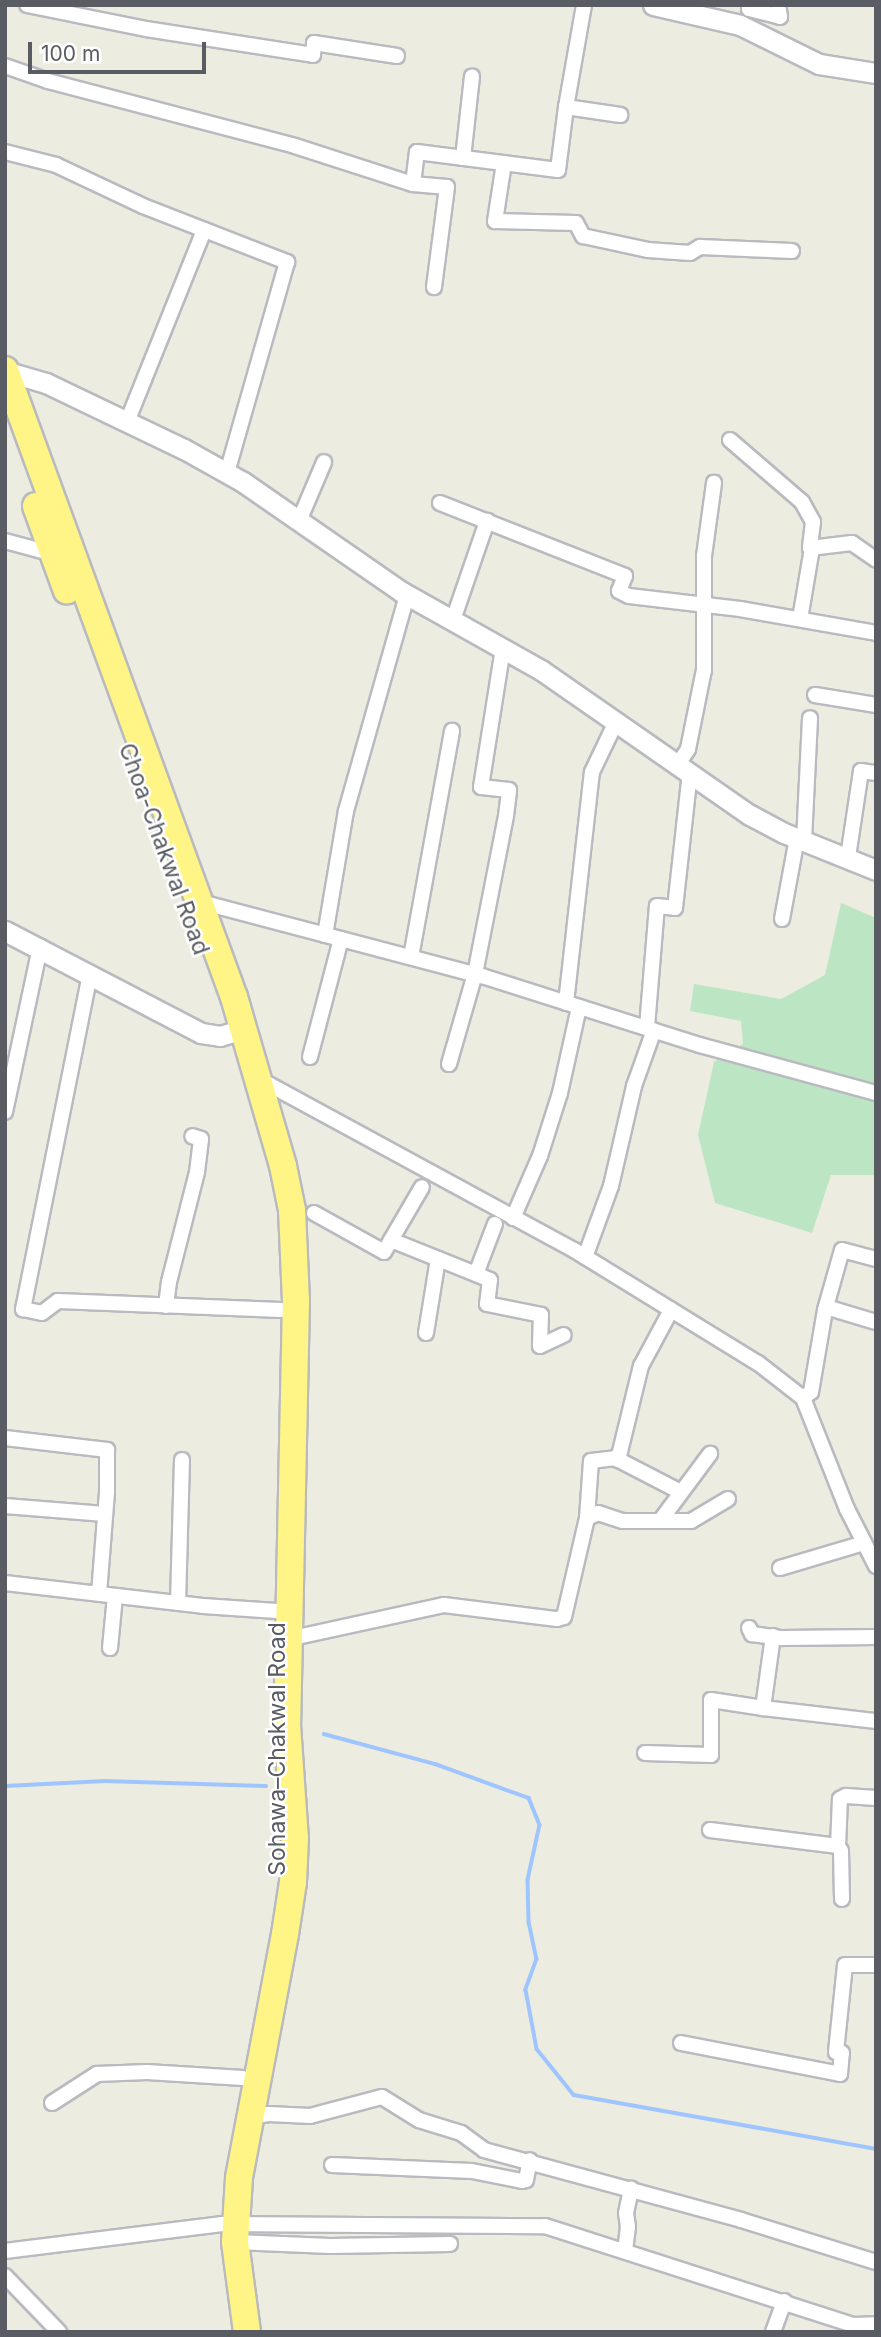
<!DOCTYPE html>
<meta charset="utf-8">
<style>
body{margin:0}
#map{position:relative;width:881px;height:2337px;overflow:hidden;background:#edece1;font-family:Inter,sans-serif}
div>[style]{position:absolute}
.green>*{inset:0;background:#bce6c3}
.stream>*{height:3.5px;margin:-1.75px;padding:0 1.75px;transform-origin:1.75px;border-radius:1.75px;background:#9fc5ff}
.roads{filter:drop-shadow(2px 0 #b9bac0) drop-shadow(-2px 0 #b9bac0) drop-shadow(0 2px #b9bac0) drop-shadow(0 -2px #b9bac0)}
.street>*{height:14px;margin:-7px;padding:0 7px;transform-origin:7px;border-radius:7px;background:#fff}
.secondary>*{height:19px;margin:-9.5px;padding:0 9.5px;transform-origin:9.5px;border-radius:9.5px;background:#fff}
.highway>*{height:26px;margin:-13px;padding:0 13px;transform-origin:13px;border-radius:13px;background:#fff486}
span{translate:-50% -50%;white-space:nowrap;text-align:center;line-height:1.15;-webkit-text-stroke:5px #fff;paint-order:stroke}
.street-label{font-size:23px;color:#595c62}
.frame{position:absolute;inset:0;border:7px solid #595c62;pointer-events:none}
.scale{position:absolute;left:28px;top:42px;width:178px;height:32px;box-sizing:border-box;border:4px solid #595c62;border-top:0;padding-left:9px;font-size:21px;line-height:24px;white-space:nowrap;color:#595c62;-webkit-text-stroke:5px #fff;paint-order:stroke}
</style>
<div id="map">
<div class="green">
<i style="clip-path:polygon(841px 903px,876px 918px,876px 1175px,831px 1175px,812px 1233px,715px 1203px,698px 1135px,714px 1062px,743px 1044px,741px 1021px,690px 1011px,694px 984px,781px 999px,825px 975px)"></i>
</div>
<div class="stream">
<i style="left:324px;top:1734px;width:115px;rotate:15.1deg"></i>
<i style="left:435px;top:1764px;width:100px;rotate:19.9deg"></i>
<i style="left:529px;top:1798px;width:29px;rotate:68deg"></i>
<i style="left:540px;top:1825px;width:56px;rotate:102.3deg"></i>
<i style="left:528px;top:1880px;width:42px;rotate:88.6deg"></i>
<i style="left:529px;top:1922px;width:38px;rotate:78deg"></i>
<i style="left:537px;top:1959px;width:33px;rotate:110deg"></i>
<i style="left:526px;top:1990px;width:60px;rotate:79.4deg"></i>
<i style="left:537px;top:2049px;width:59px;rotate:51.2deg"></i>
<i style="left:574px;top:2095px;width:307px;rotate:10.1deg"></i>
<i style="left:5px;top:1786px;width:100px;rotate:-2.9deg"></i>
<i style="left:105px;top:1781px;width:161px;rotate:1.8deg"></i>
</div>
<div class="roads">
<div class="street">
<i style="left:27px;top:5px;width:121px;rotate:11.4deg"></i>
<i style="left:146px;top:29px;width:169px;rotate:8.8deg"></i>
<i style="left:313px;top:55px;width:12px;rotate:-85deg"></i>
<i style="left:314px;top:43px;width:84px;rotate:8.9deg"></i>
<i style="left:584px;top:5px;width:104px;rotate:100deg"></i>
<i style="left:566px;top:107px;width:55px;rotate:8.4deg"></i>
<i style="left:750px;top:5px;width:4px;rotate:104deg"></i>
<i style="left:749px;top:9px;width:32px;rotate:14deg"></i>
<i style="left:780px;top:17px;width:12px;rotate:-99deg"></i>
<i style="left:5px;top:66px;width:46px;rotate:19.2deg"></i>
<i style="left:48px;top:81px;width:255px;rotate:14.7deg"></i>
<i style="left:295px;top:146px;width:124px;rotate:17.9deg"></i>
<i style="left:413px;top:184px;width:34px;rotate:5deg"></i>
<i style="left:447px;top:187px;width:101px;rotate:97.4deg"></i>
<i style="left:5px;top:152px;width:53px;rotate:14.3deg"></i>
<i style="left:56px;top:165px;width:96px;rotate:25.2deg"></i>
<i style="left:143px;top:206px;width:155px;rotate:21.3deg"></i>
<i style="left:287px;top:262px;width:219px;rotate:105.9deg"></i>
<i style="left:463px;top:158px;width:82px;rotate:-83.7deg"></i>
<i style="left:504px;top:163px;width:59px;rotate:98.8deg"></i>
<i style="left:495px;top:221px;width:81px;rotate:1.4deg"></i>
<i style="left:576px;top:223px;width:15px;rotate:62deg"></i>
<i style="left:583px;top:236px;width:66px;rotate:12.2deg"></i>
<i style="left:648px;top:250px;width:42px;rotate:4.1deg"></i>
<i style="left:690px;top:253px;width:12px;rotate:-31deg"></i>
<i style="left:700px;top:247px;width:92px;rotate:2.5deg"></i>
<i style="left:413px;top:184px;width:32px;rotate:-83deg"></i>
<i style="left:417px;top:152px;width:142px;rotate:7.3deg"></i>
<i style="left:558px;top:170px;width:64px;rotate:-82.8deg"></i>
<i style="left:127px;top:422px;width:207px;rotate:-68.1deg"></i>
<i style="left:730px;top:440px;width:95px;rotate:40.7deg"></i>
<i style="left:802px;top:502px;width:23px;rotate:61deg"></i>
<i style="left:813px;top:522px;width:26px;rotate:97deg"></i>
<i style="left:810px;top:548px;width:42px;rotate:-6.8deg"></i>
<i style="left:852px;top:543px;width:29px;rotate:35deg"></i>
<i style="left:440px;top:503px;width:199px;rotate:21.5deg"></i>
<i style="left:625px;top:576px;width:16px;rotate:112deg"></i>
<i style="left:619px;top:591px;width:11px;rotate:27deg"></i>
<i style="left:629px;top:596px;width:112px;rotate:6.7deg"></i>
<i style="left:740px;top:609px;width:138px;rotate:10deg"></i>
<i style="left:299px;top:521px;width:64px;rotate:-67deg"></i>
<i style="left:5px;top:541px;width:50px;rotate:15.2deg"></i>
<i style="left:800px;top:619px;width:72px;rotate:-80.4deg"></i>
<i style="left:453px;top:620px;width:105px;rotate:-71deg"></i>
<i style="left:815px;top:695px;width:62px;rotate:9.3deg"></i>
<i style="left:678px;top:764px;width:18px;rotate:-56deg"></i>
<i style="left:688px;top:749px;width:81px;rotate:-78.6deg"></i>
<i style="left:704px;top:670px;width:114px;rotate:-90deg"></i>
<i style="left:704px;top:556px;width:74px;rotate:-82.2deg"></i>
<i style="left:804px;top:841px;width:123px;rotate:-87.2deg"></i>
<i style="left:848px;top:857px;width:87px;rotate:-81.4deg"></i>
<i style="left:861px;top:771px;width:15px;rotate:8deg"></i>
<i style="left:201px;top:902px;width:291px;rotate:14.8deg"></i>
<i style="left:482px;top:976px;width:229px;rotate:17.6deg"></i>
<i style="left:700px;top:1045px;width:182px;rotate:15.3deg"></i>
<i style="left:782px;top:919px;width:82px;rotate:-79.5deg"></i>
<i style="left:325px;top:935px;width:126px;rotate:-80.4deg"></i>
<i style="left:346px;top:811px;width:224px;rotate:-74.2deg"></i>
<i style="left:411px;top:957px;width:230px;rotate:-79.7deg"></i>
<i style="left:90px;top:974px;width:342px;rotate:101.3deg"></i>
<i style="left:23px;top:1309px;width:19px;rotate:12deg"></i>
<i style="left:42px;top:1313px;width:20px;rotate:-37deg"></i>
<i style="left:58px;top:1301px;width:223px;rotate:2.3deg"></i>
<i style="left:566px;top:1003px;width:232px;rotate:-83.6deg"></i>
<i style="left:592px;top:772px;width:55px;rotate:-64.4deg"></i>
<i style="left:647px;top:1027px;width:121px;rotate:-85.3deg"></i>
<i style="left:657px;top:906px;width:18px;rotate:6deg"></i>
<i style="left:675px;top:908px;width:137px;rotate:-83.7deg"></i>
<i style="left:310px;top:1057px;width:122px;rotate:-75.3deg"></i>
<i style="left:449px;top:1064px;width:94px;rotate:-73.9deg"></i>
<i style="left:475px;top:974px;width:161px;rotate:-78.9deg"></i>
<i style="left:506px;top:816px;width:26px;rotate:-83deg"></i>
<i style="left:509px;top:790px;width:28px;rotate:-174deg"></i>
<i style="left:481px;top:787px;width:141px;rotate:-81deg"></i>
<i style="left:259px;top:1079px;width:358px;rotate:28.5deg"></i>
<i style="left:574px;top:1250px;width:216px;rotate:31.6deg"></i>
<i style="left:758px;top:1363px;width:57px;rotate:37.9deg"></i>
<i style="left:803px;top:1398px;width:119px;rotate:68.4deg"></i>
<i style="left:847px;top:1509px;width:64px;rotate:63deg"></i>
<i style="left:5px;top:1112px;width:169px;rotate:-78deg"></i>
<i style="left:314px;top:1213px;width:80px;rotate:29.1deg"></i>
<i style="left:384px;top:1252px;width:75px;rotate:-59.7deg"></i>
<i style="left:513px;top:1218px;width:68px;rotate:-66.5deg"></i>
<i style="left:540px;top:1156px;width:66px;rotate:-72.4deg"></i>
<i style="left:560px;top:1093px;width:88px;rotate:-77.5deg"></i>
<i style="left:495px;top:1224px;width:53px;rotate:110.8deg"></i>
<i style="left:476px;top:1274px;width:15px;rotate:23deg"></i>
<i style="left:490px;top:1280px;width:24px;rotate:97deg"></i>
<i style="left:487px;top:1304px;width:55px;rotate:11.5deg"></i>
<i style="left:541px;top:1315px;width:31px;rotate:92deg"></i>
<i style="left:540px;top:1346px;width:26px;rotate:-25deg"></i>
<i style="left:391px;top:1240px;width:92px;rotate:21.8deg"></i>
<i style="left:585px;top:1257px;width:76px;rotate:-69.9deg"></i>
<i style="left:611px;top:1186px;width:103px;rotate:-77deg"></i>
<i style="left:634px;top:1086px;width:59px;rotate:-70.3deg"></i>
<i style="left:166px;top:1306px;width:24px;rotate:-83deg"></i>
<i style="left:169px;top:1282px;width:114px;rotate:-75.7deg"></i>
<i style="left:197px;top:1172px;width:33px;rotate:-83deg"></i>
<i style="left:201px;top:1139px;width:9px;rotate:-162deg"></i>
<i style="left:826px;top:1307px;width:52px;rotate:16.7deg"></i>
<i style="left:426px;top:1333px;width:75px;rotate:-80.8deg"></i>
<i style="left:803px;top:1398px;width:10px;rotate:-37deg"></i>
<i style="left:811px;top:1392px;width:83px;rotate:-80.3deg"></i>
<i style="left:825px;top:1310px;width:62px;rotate:-74.2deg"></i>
<i style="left:842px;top:1250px;width:35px;rotate:15deg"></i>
<i style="left:5px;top:1438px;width:103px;rotate:6.7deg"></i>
<i style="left:107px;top:1450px;width:42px;rotate:90deg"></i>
<i style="left:107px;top:1492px;width:102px;rotate:94.5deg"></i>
<i style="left:618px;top:1460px;width:97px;rotate:-76.3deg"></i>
<i style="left:641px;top:1366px;width:64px;rotate:-61.8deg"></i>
<i style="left:5px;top:1506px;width:100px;rotate:4.6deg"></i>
<i style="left:587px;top:1518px;width:12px;rotate:-24deg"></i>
<i style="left:598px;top:1513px;width:26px;rotate:18deg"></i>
<i style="left:623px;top:1521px;width:37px"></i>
<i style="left:660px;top:1521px;width:84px;rotate:-53.3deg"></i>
<i style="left:660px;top:1521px;width:31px"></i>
<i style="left:691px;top:1521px;width:43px;rotate:-30.7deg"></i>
<i style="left:780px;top:1568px;width:88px;rotate:-16.6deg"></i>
<i style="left:5px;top:1583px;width:199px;rotate:6.6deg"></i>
<i style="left:203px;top:1606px;width:74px;rotate:3.9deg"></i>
<i style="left:178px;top:1603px;width:143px;rotate:-88.4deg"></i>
<i style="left:749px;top:1628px;width:7px;rotate:63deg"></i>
<i style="left:752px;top:1634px;width:30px;rotate:8deg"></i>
<i style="left:782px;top:1638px;width:94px;rotate:-0.6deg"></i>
<i style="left:773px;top:1636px;width:73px;rotate:97.9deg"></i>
<i style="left:763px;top:1708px;width:114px;rotate:6.6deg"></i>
<i style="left:288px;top:1639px;width:160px;rotate:-12.3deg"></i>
<i style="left:444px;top:1605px;width:114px;rotate:7.1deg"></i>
<i style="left:557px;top:1619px;width:7px;rotate:-16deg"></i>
<i style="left:564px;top:1617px;width:102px;rotate:-76.9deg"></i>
<i style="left:587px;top:1518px;width:57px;rotate:-86deg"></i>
<i style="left:591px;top:1461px;width:24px;rotate:-7deg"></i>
<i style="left:615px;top:1458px;width:74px;rotate:27.3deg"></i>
<i style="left:110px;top:1648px;width:52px;rotate:-84.5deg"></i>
<i style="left:645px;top:1753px;width:66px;rotate:1.7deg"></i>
<i style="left:711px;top:1755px;width:55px;rotate:-90deg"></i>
<i style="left:711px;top:1700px;width:53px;rotate:8.7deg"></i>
<i style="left:710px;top:1830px;width:129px;rotate:7.1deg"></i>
<i style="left:838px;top:1846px;width:47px;rotate:-87.6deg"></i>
<i style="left:840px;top:1799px;width:7px;rotate:-27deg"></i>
<i style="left:846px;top:1796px;width:30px;rotate:4deg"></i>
<i style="left:838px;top:1846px;width:6px;rotate:59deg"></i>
<i style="left:841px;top:1851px;width:48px;rotate:88.8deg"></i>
<i style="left:681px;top:2043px;width:162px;rotate:11deg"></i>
<i style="left:840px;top:2074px;width:21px;rotate:-85deg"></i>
<i style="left:842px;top:2053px;width:6px;rotate:-171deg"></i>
<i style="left:836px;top:2052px;width:87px;rotate:-84.1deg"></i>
<i style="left:845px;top:1965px;width:31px"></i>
<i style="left:52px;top:2103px;width:54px;rotate:-32.8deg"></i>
<i style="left:97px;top:2074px;width:50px;rotate:-2.3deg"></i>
<i style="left:147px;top:2072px;width:96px;rotate:3.6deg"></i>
<i style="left:250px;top:2117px;width:19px;rotate:-9deg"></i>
<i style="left:269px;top:2114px;width:41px;rotate:2.8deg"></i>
<i style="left:310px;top:2116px;width:74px;rotate:-14.8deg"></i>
<i style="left:382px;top:2097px;width:44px;rotate:31.9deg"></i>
<i style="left:419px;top:2120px;width:44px;rotate:17.2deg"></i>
<i style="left:461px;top:2133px;width:29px;rotate:36deg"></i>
<i style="left:484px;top:2150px;width:266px;rotate:15.2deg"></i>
<i style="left:741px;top:2220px;width:141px;rotate:17.3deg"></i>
<i style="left:332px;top:2165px;width:140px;rotate:2.5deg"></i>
<i style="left:472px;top:2171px;width:51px;rotate:11.3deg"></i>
<i style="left:522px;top:2181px;width:4px;rotate:-14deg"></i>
<i style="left:526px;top:2180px;width:20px;rotate:-79deg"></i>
<i style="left:235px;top:2242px;width:95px;rotate:2.4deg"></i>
<i style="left:330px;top:2246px;width:120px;rotate:-1deg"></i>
<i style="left:5px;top:2251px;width:219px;rotate:-7.1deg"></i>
<i style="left:222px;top:2224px;width:323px;rotate:0.4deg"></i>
<i style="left:545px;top:2226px;width:324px;rotate:17.8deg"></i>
<i style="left:853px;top:2325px;width:23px;rotate:-2deg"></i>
<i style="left:625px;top:2251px;width:24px;rotate:-83deg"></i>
<i style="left:628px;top:2227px;width:14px;rotate:-98deg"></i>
<i style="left:626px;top:2213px;width:25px;rotate:-78deg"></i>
<i style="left:5px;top:2276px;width:78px;rotate:46deg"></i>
<i style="left:773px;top:2332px;width:33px;rotate:-70deg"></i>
</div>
<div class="secondary">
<i style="left:653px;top:5px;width:89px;rotate:12.9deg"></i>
<i style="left:740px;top:25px;width:88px;rotate:26.3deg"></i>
<i style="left:819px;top:64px;width:58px;rotate:9deg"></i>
<i style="left:5px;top:371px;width:43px;rotate:16.3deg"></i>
<i style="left:46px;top:383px;width:153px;rotate:25.6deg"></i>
<i style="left:184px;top:449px;width:68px;rotate:29.2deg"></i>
<i style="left:243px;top:482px;width:193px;rotate:34.7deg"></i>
<i style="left:402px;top:592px;width:159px;rotate:29.3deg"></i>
<i style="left:541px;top:670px;width:254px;rotate:34.8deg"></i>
<i style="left:750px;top:815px;width:38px;rotate:28deg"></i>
<i style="left:784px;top:833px;width:99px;rotate:21.9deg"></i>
<i style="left:5px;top:931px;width:221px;rotate:27.5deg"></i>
<i style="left:201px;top:1033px;width:19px;rotate:9deg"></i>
<i style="left:220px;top:1036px;width:24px;rotate:-17deg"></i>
</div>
<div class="highway">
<i style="left:5px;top:370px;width:668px;rotate:69.94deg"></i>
<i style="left:234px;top:997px;width:176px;rotate:73.8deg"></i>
<i style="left:283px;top:1166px;width:45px;rotate:78.4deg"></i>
<i style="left:292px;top:1210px;width:90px;rotate:87.5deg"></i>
<i style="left:296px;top:1300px;width:425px;rotate:91.2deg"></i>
<i style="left:287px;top:1725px;width:113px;rotate:86deg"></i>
<i style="left:295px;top:1838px;width:44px;rotate:92.6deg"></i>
<i style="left:293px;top:1882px;width:53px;rotate:98.7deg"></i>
<i style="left:285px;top:1934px;width:248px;rotate:100.7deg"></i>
<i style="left:239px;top:2178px;width:64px;rotate:93.6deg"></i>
<i style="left:235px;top:2242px;width:91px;rotate:82.4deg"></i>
<i style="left:36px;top:506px;width:90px;rotate:70deg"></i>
</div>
</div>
<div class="street-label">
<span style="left:164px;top:849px;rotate:70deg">Choa-Chakwal Road</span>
<span style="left:277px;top:1749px;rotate:-90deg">Sohawa–Chakwal Road</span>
</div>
<div class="frame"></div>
<div class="scale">100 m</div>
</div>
